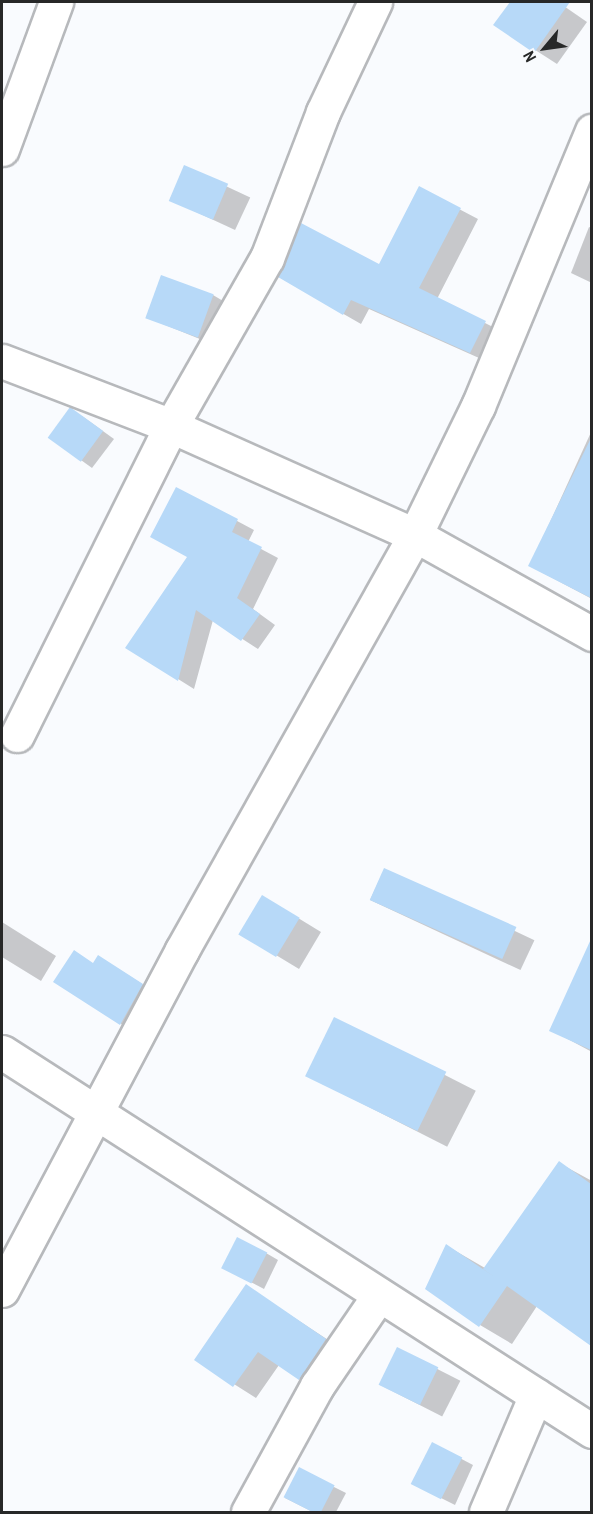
<!DOCTYPE html>
<style>
body{margin:0}
#map{position:relative;width:593px;height:1514px;overflow:hidden;background:#f9fbfe;font-family:"Archivo Narrow",sans-serif}
div>[style]{position:absolute}
.shadow>*{inset:0;background:#0003;transform-origin:0 0}
.building>*{inset:0;background:#b7d9f8;transform-origin:0 0}
.roads{filter:drop-shadow(2px 0 #b7b9bc) drop-shadow(-2px 0 #b7b9bc) drop-shadow(0 2px #b7b9bc) drop-shadow(0 -2px #b7b9bc)}
.minor>*{height:33px;margin:-16.5px;padding:0 16.5px;transform-origin:16.5px;border-radius:16.5px;background:#fff}
span{translate:-50% -50%;white-space:nowrap;text-align:center;line-height:1.15;-webkit-text-stroke:4.5px #f9fbfe;paint-order:stroke}
.frame{position:absolute;inset:0;border:3px solid #272828;pointer-events:none}
.north{position:absolute;left:515px;top:18px;width:60px;height:60px;-webkit-text-stroke:4px #f9fbfe;paint-order:stroke;rotate:241deg;font-size:16px;font-weight:700;line-height:24px;text-align:center;color:#272828}
.north::after{content:'';display:block;margin:auto;width:21px;height:27px;background:#272828;clip-path:polygon(50% 0,100% 100%,50% 72%,0 100%)}
</style>
<div id="map">
<div class="shadow">
<i style="clip-path:polygon(512px 2px,558px 2px,587px 22px,557px 64px,495px 24px)"></i>
<i style="left:185px;top:167px;width:72px;height:36px;rotate:25deg"></i>
<i style="clip-path:polygon(419px 188px,478px 219px,437px 299px,503px 332px,488px 362px,369px 309px,361px 324px,279px 277px,379px 266px)"></i>
<i style="clip-path:polygon(589px 227px,592px 228px,592px 283px,571px 273px)"></i>
<i style="clip-path:polygon(213px 295px,235px 308px,222px 348px,148px 318px)"></i>
<i style="clip-path:polygon(82px 416px,114px 439px,92px 468px,49px 437px)"></i>
<i style="clip-path:polygon(592px 430px,592px 599px,530px 566px)"></i>
<i style="clip-path:polygon(177px 489px,254px 530px,248px 542px,278px 558px,253px 609px,275px 625px,258px 649px,213px 620px,194px 689px,127px 647px,189px 557px)"></i>
<i style="left:384px;top:870px;width:166px;height:33px;rotate:25deg"></i>
<i style="clip-path:polygon(285px 910px,321px 932px,299px 969px,241px 934px)"></i>
<i style="clip-path:polygon(2px 922px,56px 956px,41px 981px,2px 957px)"></i>
<i style="clip-path:polygon(94px 964px,120px 970px,164px 998px,142px 1037px,121px 1024px)"></i>
<i style="clip-path:polygon(577px 973px,592px 980px,592px 1052px,551px 1030px)"></i>
<i style="left:335px;top:1019px;width:158px;height:63px;rotate:27deg"></i>
<i style="clip-path:polygon(559px 1163px,592px 1181px,592px 1345px,537px 1306px,512px 1344px,480px 1325px,447px 1246px,485px 1268px)"></i>
<i style="clip-path:polygon(266px 1253px,278px 1260px,264px 1289px,235px 1274px)"></i>
<i style="clip-path:polygon(246px 1286px,348px 1353px,322px 1392px,279px 1365px,256px 1398px,196px 1360px)"></i>
<i style="left:398px;top:1349px;width:70px;height:40px;rotate:27deg"></i>
<i style="clip-path:polygon(433px 1444px,473px 1465px,455px 1505px,425px 1490px)"></i>
<i style="clip-path:polygon(334px 1487px,346px 1493px,336px 1512px,313px 1512px,285px 1498px)"></i>
</div>
<div class="building">
<i style="clip-path:polygon(510px 2px,570px 2px,534px 53px,493px 25px)"></i>
<i style="left:184px;top:165px;width:48px;height:39px;rotate:23deg"></i>
<i style="clip-path:polygon(419px 186px,461px 208px,419px 288px,486px 321px,470px 353px,351px 300px,343px 315px,278px 277px,301px 223px,379px 264px)"></i>
<i style="left:161px;top:275px;width:56px;height:46px;rotate:20deg"></i>
<i style="left:70px;top:407px;width:41px;height:38px;rotate:36deg"></i>
<i style="clip-path:polygon(591px 438px,591px 598px,528px 566px)"></i>
<i style="clip-path:polygon(176px 487px,238px 519px,232px 532px,262px 547px,237px 598px,260px 614px,241px 641px,196px 610px,178px 681px,125px 648px,187px 557px,150px 537px)"></i>
<i style="left:384px;top:868px;width:145px;height:35px;rotate:24deg"></i>
<i style="left:262px;top:895px;width:44px;height:46px;rotate:31deg"></i>
<i style="clip-path:polygon(591px 939px,591px 1050px,549px 1031px)"></i>
<i style="clip-path:polygon(74px 950px,93px 963px,98px 955px,143px 984px,120px 1025px,53px 982px)"></i>
<i style="left:334px;top:1017px;width:125px;height:66px;rotate:26deg"></i>
<i style="clip-path:polygon(559px 1161px,591px 1184px,591px 1346px,507px 1286px,479px 1327px,425px 1289px,446px 1244px,496px 1278px,483px 1269px)"></i>
<i style="left:237px;top:1237px;width:34px;height:35px;rotate:27deg"></i>
<i style="clip-path:polygon(246px 1284px,326px 1339px,299px 1380px,258px 1352px,233px 1387px,194px 1360px)"></i>
<i style="left:397px;top:1347px;width:46px;height:42px;rotate:26deg"></i>
<i style="left:432px;top:1442px;width:34px;height:47px;rotate:27deg"></i>
<i style="left:299px;top:1467px;width:40px;height:34px;rotate:27deg"></i>
</div>
<div class="roads">
<div class="minor">
<i style="left:2px;top:149px;width:157px;rotate:-69.8deg"></i>
<i style="left:2px;top:361px;width:181px;rotate:21deg"></i>
<i style="left:171px;top:426px;width:267px;rotate:24.1deg"></i>
<i style="left:415px;top:535px;width:203px;rotate:29.2deg"></i>
<i style="left:17px;top:735px;width:345px;rotate:-63.5deg"></i>
<i style="left:171px;top:426px;width:193px;rotate:-60.3deg"></i>
<i style="left:267px;top:258px;width:156px;rotate:-69deg"></i>
<i style="left:323px;top:112px;width:122px;rotate:-64.7deg"></i>
<i style="left:2px;top:1052px;width:701px;rotate:32.72deg"></i>
<i style="left:2px;top:1290px;width:385px;rotate:-62.1deg"></i>
<i style="left:182px;top:950px;width:476px;rotate:-60.7deg"></i>
<i style="left:415px;top:535px;width:144px;rotate:-64deg"></i>
<i style="left:478px;top:406px;width:298px;rotate:-67.5deg"></i>
<i style="left:248px;top:1512px;width:144px;rotate:-61.3deg"></i>
<i style="left:317px;top:1386px;width:110px;rotate:-55.7deg"></i>
<i style="left:486px;top:1512px;width:127px;rotate:-66.9deg"></i>
</div>
</div>
<div class="frame"></div>
<div class="north">N</div>
</div>
